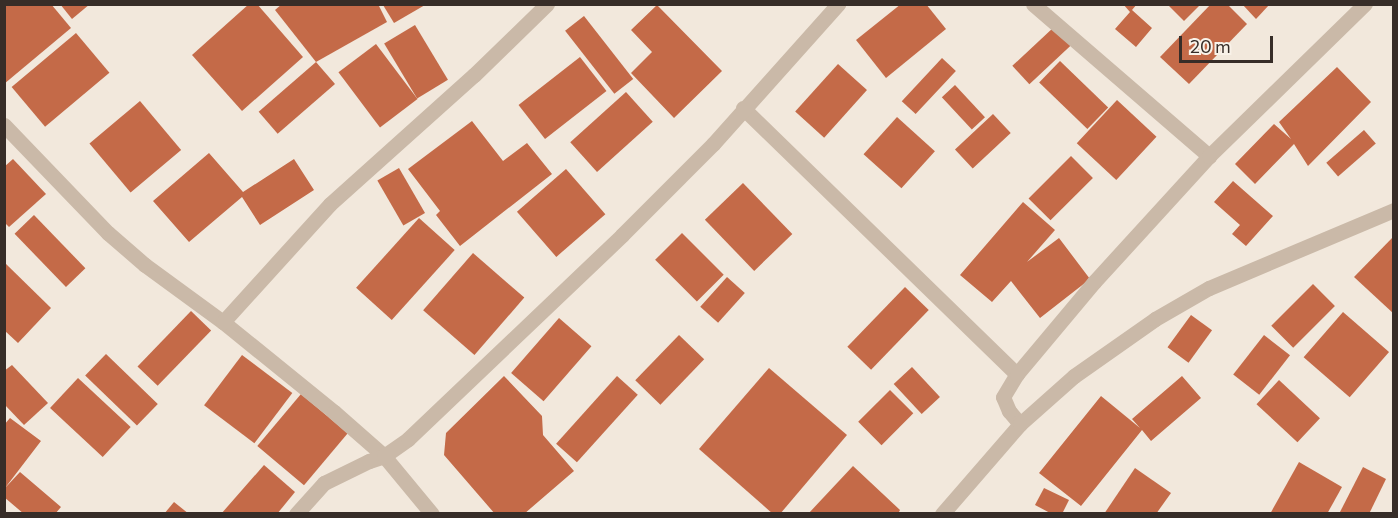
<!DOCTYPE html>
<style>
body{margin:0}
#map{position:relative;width:1398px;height:518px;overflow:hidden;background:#f2e8dc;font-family:Commissioner,sans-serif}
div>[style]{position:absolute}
.building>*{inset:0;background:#c46a48;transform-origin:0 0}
.minor>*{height:15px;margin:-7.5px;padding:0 7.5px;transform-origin:7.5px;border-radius:7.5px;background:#cab9a8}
span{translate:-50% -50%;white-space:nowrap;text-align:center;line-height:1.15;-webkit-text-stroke:4.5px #f9f2e9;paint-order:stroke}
.frame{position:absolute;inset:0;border:6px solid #372d28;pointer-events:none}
.scale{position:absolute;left:1179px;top:36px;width:94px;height:27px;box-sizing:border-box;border:3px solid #372d28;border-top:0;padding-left:8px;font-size:18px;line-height:21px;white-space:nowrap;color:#372d28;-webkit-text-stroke:4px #f9f2e9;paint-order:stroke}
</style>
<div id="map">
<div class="building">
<i style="clip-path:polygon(4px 4px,51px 4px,71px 28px,4px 84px)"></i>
<i style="clip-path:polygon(60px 4px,90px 4px,72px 19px)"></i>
<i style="clip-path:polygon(249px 4px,257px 4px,303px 57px,242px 111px,192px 55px)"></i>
<i style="clip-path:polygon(282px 4px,378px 4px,387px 22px,316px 62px,275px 10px)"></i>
<i style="clip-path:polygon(901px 4px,926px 4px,946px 29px,886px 78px,856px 40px)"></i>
<i style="clip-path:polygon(1123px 4px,1137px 4px,1132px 10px,1152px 28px,1136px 47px,1115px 29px,1130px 12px)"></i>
<i style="clip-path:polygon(1167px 4px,1201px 4px,1184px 21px)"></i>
<i style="clip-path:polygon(1211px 4px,1227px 4px,1247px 24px,1189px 84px,1160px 57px)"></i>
<i style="clip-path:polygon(1242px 4px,1270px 4px,1256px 19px)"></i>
<i style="clip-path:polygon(383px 5px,425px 5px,394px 23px)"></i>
<i style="clip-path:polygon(657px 5px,722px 71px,674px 118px,631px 73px,652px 52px,631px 30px)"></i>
<i style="left:584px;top:16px;width:80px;height:24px;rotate:52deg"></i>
<i style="left:415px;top:25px;width:64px;height:36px;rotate:59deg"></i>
<i style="left:1054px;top:27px;width:25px;height:57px;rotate:47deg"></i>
<i style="left:76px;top:33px;width:52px;height:84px;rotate:50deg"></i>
<i style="left:376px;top:44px;width:69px;height:47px;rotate:53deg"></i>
<i style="left:580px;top:57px;width:43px;height:78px;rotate:52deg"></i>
<i style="left:942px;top:58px;width:19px;height:59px;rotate:43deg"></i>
<i style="left:1060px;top:61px;width:67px;height:30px;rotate:44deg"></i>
<i style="left:316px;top:62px;width:29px;height:76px;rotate:49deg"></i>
<i style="left:838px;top:64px;width:39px;height:64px;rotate:42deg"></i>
<i style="clip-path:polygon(1337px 67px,1371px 102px,1308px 166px,1294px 144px,1255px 184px,1235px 164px,1274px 124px,1291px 139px,1279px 122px)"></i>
<i style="left:955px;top:85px;width:44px;height:18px;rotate:47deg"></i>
<i style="left:626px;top:92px;width:40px;height:75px;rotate:48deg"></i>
<i style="left:1117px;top:100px;width:54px;height:59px;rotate:43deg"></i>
<i style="left:140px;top:101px;width:64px;height:66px;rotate:50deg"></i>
<i style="left:993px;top:114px;width:26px;height:52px;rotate:47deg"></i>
<i style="left:897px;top:117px;width:51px;height:50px;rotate:42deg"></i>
<i style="clip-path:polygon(472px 121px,503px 161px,527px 143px,552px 174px,460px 246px,436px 215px,440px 211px,408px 169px)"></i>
<i style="left:1364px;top:130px;width:18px;height:50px;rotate:49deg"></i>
<i style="clip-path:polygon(209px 153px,243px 192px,294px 159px,314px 190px,260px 225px,242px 197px,189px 242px,153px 201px)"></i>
<i style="left:1071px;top:156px;width:31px;height:60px;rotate:45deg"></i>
<i style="clip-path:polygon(13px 159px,46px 194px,9px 227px,4px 222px,4px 167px)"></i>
<i style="left:399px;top:168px;width:52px;height:25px;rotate:60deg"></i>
<i style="left:566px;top:169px;width:60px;height:65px;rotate:49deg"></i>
<i style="clip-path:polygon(1233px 181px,1273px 216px,1246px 246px,1232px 234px,1240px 225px,1214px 202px)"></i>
<i style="left:743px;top:183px;width:71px;height:53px;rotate:46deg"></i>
<i style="clip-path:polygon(1023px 202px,1055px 230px,1027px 262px,1059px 238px,1090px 279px,1040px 318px,1011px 281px,992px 302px,960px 275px)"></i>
<i style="left:34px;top:215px;width:74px;height:27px;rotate:46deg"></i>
<i style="left:419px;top:218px;width:48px;height:94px;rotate:42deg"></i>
<i style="left:682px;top:233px;width:59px;height:38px;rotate:45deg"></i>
<i style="clip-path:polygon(1394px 236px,1394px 314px,1354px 277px)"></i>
<i style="left:473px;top:253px;width:68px;height:76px;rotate:41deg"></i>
<i style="clip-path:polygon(4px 262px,51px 308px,18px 343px,4px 330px)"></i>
<i style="left:727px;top:277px;width:24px;height:40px;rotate:42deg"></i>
<i style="left:1313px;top:284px;width:31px;height:59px;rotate:45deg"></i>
<i style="left:905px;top:287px;width:33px;height:83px;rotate:44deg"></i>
<i style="left:191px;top:311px;width:28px;height:77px;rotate:44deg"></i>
<i style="left:1343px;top:312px;width:61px;height:60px;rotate:41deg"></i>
<i style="left:1191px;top:315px;width:26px;height:40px;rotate:36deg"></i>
<i style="left:559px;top:318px;width:43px;height:73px;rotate:41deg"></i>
<i style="left:679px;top:335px;width:35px;height:63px;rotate:44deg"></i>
<i style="left:1264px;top:335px;width:33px;height:50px;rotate:38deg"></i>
<i style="left:106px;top:354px;width:72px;height:30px;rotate:44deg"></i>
<i style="left:242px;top:355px;width:63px;height:63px;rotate:37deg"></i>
<i style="clip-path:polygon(12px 365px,48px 403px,24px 425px,4px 404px,4px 371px)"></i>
<i style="left:912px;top:367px;width:41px;height:25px;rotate:47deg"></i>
<i style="clip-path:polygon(769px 368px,847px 435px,780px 514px,773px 514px,699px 449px)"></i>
<i style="clip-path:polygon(504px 376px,542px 416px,543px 435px,574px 471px,524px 514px,495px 514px,444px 455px,446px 433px)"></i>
<i style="left:617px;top:376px;width:28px;height:91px;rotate:42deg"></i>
<i style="clip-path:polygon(1182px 376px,1201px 398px,1151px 441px,1142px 430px,1081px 506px,1039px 473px,1101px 396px,1140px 428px,1132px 419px)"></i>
<i style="left:78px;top:378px;width:72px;height:41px;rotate:43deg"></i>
<i style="left:1279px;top:380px;width:56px;height:33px;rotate:43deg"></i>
<i style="left:890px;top:390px;width:33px;height:45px;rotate:45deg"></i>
<i style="left:301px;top:394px;width:61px;height:68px;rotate:40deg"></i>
<i style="clip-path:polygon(10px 418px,41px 441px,5px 488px,20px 472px,61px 507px,55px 514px,24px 514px,4px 497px,4px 425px)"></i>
<i style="clip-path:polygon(1299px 462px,1342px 487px,1327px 514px,1270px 514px)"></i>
<i style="clip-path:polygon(264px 465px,295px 492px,277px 514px,221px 514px)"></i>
<i style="clip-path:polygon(853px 466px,900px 510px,898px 514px,808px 514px)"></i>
<i style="clip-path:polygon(1363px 467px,1386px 479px,1369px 514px,1343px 514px,1340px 512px)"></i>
<i style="clip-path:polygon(1135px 468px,1171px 493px,1156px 514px,1104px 514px)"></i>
<i style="clip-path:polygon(1044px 488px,1069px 500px,1062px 514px,1052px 514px,1035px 505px)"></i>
<i style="clip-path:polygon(174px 502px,189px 514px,164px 514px)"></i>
</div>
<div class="minor">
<i style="left:1033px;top:4px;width:233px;rotate:40.8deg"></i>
<i style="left:743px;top:108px;width:382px;rotate:44.2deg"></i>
<i style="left:4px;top:125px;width:150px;rotate:46.1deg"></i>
<i style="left:108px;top:233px;width:49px;rotate:40.9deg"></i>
<i style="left:145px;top:265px;width:97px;rotate:36.2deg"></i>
<i style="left:223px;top:322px;width:143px;rotate:39deg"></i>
<i style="left:334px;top:412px;width:67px;rotate:41.3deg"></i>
<i style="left:384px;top:456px;width:75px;rotate:50.4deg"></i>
<i style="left:223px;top:322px;width:159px;rotate:-47.8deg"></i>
<i style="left:330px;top:204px;width:193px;rotate:-41.9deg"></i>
<i style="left:474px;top:75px;width:102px;rotate:-44.2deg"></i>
<i style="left:1020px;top:424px;width:17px;rotate:-130deg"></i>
<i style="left:1009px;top:411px;width:15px;rotate:-113deg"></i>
<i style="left:1003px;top:397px;width:27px;rotate:-59deg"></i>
<i style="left:1017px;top:374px;width:120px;rotate:-50.1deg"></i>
<i style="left:1094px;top:282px;width:171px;rotate:-47.6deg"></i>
<i style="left:1209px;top:156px;width:218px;rotate:-44.3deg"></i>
<i style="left:296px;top:514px;width:42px;rotate:-47.9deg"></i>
<i style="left:324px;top:483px;width:50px;rotate:-26.1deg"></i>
<i style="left:369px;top:461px;width:16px;rotate:-18deg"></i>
<i style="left:384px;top:456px;width:29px;rotate:-35deg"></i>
<i style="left:408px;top:439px;width:296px;rotate:-43.6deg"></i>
<i style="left:622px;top:235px;width:129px;rotate:-45deg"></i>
<i style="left:713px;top:144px;width:188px;rotate:-48.2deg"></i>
<i style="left:942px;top:514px;width:119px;rotate:-49.1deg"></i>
<i style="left:1020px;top:424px;width:72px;rotate:-41.6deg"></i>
<i style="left:1074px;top:376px;width:99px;rotate:-35.1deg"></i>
<i style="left:1155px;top:319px;width:62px;rotate:-29.9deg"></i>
<i style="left:1209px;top:288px;width:201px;rotate:-22.9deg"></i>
</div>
<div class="frame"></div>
<div class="scale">20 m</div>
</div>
